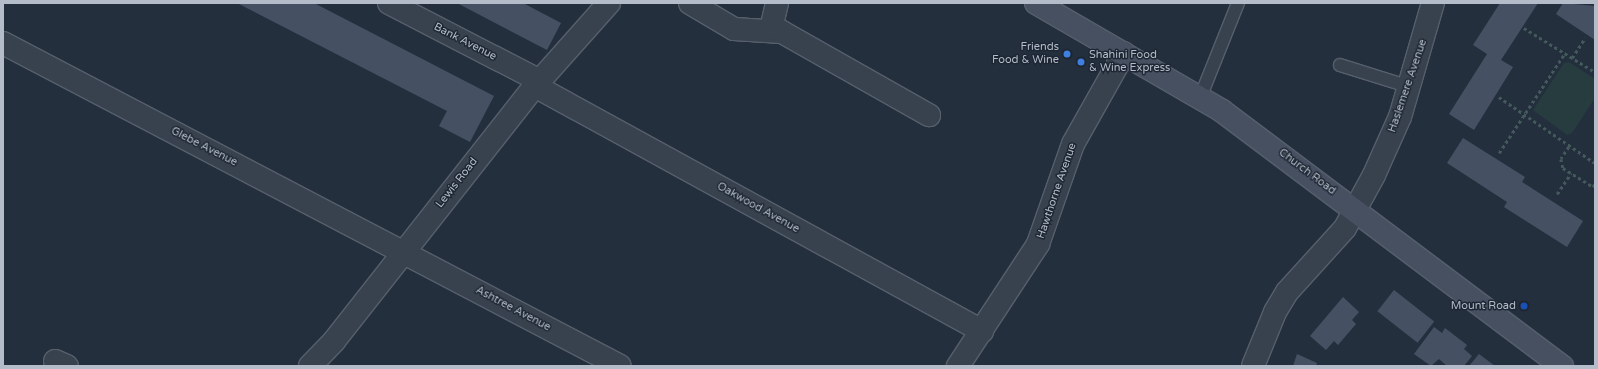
<!DOCTYPE html>
<style>
body{margin:0}
#map{position:relative;width:1598px;height:369px;overflow:hidden;background:#242f3e;font-family:"Varela Round",sans-serif}
div>[style]{position:absolute}
.green>*{inset:0;background:#263c3f}
.building>*{inset:0;background:#455162;transform-origin:0 0}
.path>*{height:2.5px;margin-top:-1.25px;transform-origin:0;background:repeating-linear-gradient(90deg,#44595c 0 3px,transparent 0 6px)}
.roads{filter:drop-shadow(1px 0 #565f6c) drop-shadow(-1px 0 #565f6c) drop-shadow(0 1px #565f6c) drop-shadow(0 -1px #565f6c)}
.lane>*{height:12px;margin:-6px;padding:0 6px;transform-origin:6px;border-radius:6px;background:#38414e}
.street>*{height:22px;margin:-11px;padding:0 11px;transform-origin:11px;border-radius:11px;background:#38414e}
.secondary>*{height:22px;margin:-11px;padding:0 11px;transform-origin:11px;border-radius:11px;background:#465061}
.dots>*{width:11px;height:11px;translate:-50% -50%;box-sizing:border-box;border:2px solid #1d2633;border-radius:50%}
span{translate:-50% -50%;white-space:nowrap;text-align:center;line-height:1.15;-webkit-text-stroke:3px #1d2633;paint-order:stroke}
.street-label{font-size:11px;color:#b4bcc9}
.poi-label{font-size:11px;color:#b4bcc9}
.right{translate:-100% -50%;text-align:right}
.left{translate:0 -50%;text-align:left}
.frame{position:absolute;inset:0;border:4px solid #b4bcc9;pointer-events:none}
</style>
<div id="map">
<div class="green">
<i style="clip-path:polygon(1569px 62px,1595px 79px,1595px 98px,1572px 133px,1567px 135px,1533px 110px,1564px 63px)"></i>
</div>
<div class="building">
<i style="clip-path:polygon(237px 3px,314px 3px,494px 96px,470px 142px,439px 126px,447px 111px)"></i>
<i style="clip-path:polygon(457px 3px,523px 3px,561px 23px,547px 50px)"></i>
<i style="clip-path:polygon(1500px 3px,1538px 3px,1501px 60px,1513px 67px,1474px 130px,1449px 114px,1487px 54px,1473px 45px)"></i>
<i style="clip-path:polygon(1563px 3px,1595px 6px,1595px 40px,1556px 14px)"></i>
<i style="clip-path:polygon(1463px 138px,1525px 177px,1522px 182px,1583px 221px,1567px 247px,1504px 207px,1507px 202px,1447px 163px)"></i>
<i style="left:1394px;top:290px;width:51px;height:27px;rotate:38deg"></i>
<i style="clip-path:polygon(1343px 297px,1359px 312px,1352px 320px,1356px 324px,1338px 345px,1334px 341px,1326px 350px,1310px 336px)"></i>
<i style="clip-path:polygon(1434px 327px,1442px 333px,1445px 328px,1467px 345px,1464px 349px,1472px 356px,1464px 366px,1447px 366px,1439px 359px,1431px 366px,1414px 354px)"></i>
<i style="clip-path:polygon(1297px 354px,1317px 363px,1316px 366px,1293px 366px)"></i>
<i style="clip-path:polygon(1479px 354px,1495px 366px,1469px 366px)"></i>
</div>
<div class="path">
<i style="left:1524px;top:28px;width:84px;rotate:31.8deg"></i>
<i style="left:1572px;top:58px;width:24px;rotate:-57deg"></i>
<i style="left:1499px;top:97px;width:116px;rotate:34.5deg"></i>
<i style="left:1569px;top:147px;width:14px;rotate:124deg"></i>
<i style="left:1561px;top:159px;width:9px;rotate:77deg"></i>
<i style="left:1563px;top:168px;width:36px;rotate:32deg"></i>
<i style="left:1593px;top:187px;width:4px;rotate:-63deg"></i>
<i style="left:1499px;top:153px;width:120px;rotate:-56.6deg"></i>
<i style="left:1557px;top:194px;width:25px;rotate:-56deg"></i>
</div>
<div class="roads">
<div class="lane">
<i style="left:1340px;top:65px;width:73px;rotate:17.4deg"></i>
<i style="left:1200px;top:98px;width:102px;rotate:-68.2deg"></i>
</div>
<div class="street">
<i style="left:389px;top:3px;width:170px;rotate:27.3deg"></i>
<i style="left:690px;top:3px;width:51px;rotate:30.6deg"></i>
<i style="left:734px;top:29px;width:48px;rotate:3.6deg"></i>
<i style="left:782px;top:32px;width:169px;rotate:29.5deg"></i>
<i style="left:771px;top:29px;width:27px;rotate:-77deg"></i>
<i style="left:3px;top:43px;width:696px;rotate:27.63deg"></i>
<i style="left:535px;top:86px;width:510px;rotate:28.73deg"></i>
<i style="left:55px;top:361px;width:13px;rotate:23deg"></i>
<i style="left:310px;top:366px;width:35px;rotate:-46deg"></i>
<i style="left:334px;top:341px;width:325px;rotate:-51.8deg"></i>
<i style="left:535px;top:86px;width:111px;rotate:-48.3deg"></i>
<i style="left:958px;top:366px;width:146px;rotate:-56.7deg"></i>
<i style="left:1038px;top:244px;width:106px;rotate:-70.7deg"></i>
<i style="left:1073px;top:144px;width:104px;rotate:-60.7deg"></i>
<i style="left:1253px;top:366px;width:58px;rotate:-67.8deg"></i>
<i style="left:1275px;top:312px;width:23px;rotate:-59deg"></i>
<i style="left:1287px;top:292px;width:86px;rotate:-47.8deg"></i>
<i style="left:1345px;top:228px;width:60px;rotate:-61.3deg"></i>
<i style="left:1374px;top:175px;width:64px;rotate:-65.9deg"></i>
<i style="left:1400px;top:117px;width:119px;rotate:-73.9deg"></i>
</div>
<div class="secondary">
<i style="left:1036px;top:3px;width:215px;rotate:30.1deg"></i>
<i style="left:1222px;top:111px;width:425px;rotate:36.9deg"></i>
</div>
</div>
<div class="dots">
<i style="left:1067px;top:54px;background:#3f7fe0"></i>
<i style="left:1081px;top:62px;background:#3f7fe0"></i>
<i style="left:1524px;top:306px;background:#1a4fb4"></i>
</div>
<div class="street-label">
<span style="left:465px;top:42px;rotate:27deg">Bank Avenue</span>
<span style="left:1408px;top:86px;rotate:-71deg">Haslemere Avenue</span>
<span style="left:204px;top:147px;rotate:27deg">Glebe Avenue</span>
<span style="left:1307px;top:172px;rotate:37deg">Church Road</span>
<span style="left:457px;top:183px;rotate:-52deg">Lewis Road</span>
<span style="left:1057px;top:191px;rotate:-71deg">Hawthorne Avenue</span>
<span style="left:758px;top:208px;rotate:29deg">Oakwood Avenue</span>
<span style="left:513px;top:309px;rotate:28deg">Ashtree Avenue</span>
</div>
<div class="poi-label">
<span class="right" style="left:1059px;top:54px">Friends<br>Food &amp; Wine</span>
<span class="left" style="left:1089px;top:62px">Shahini Food<br>&amp; Wine Express</span>
<span class="right" style="left:1516px;top:306px">Mount Road</span>
</div>
<div class="frame"></div>
</div>
